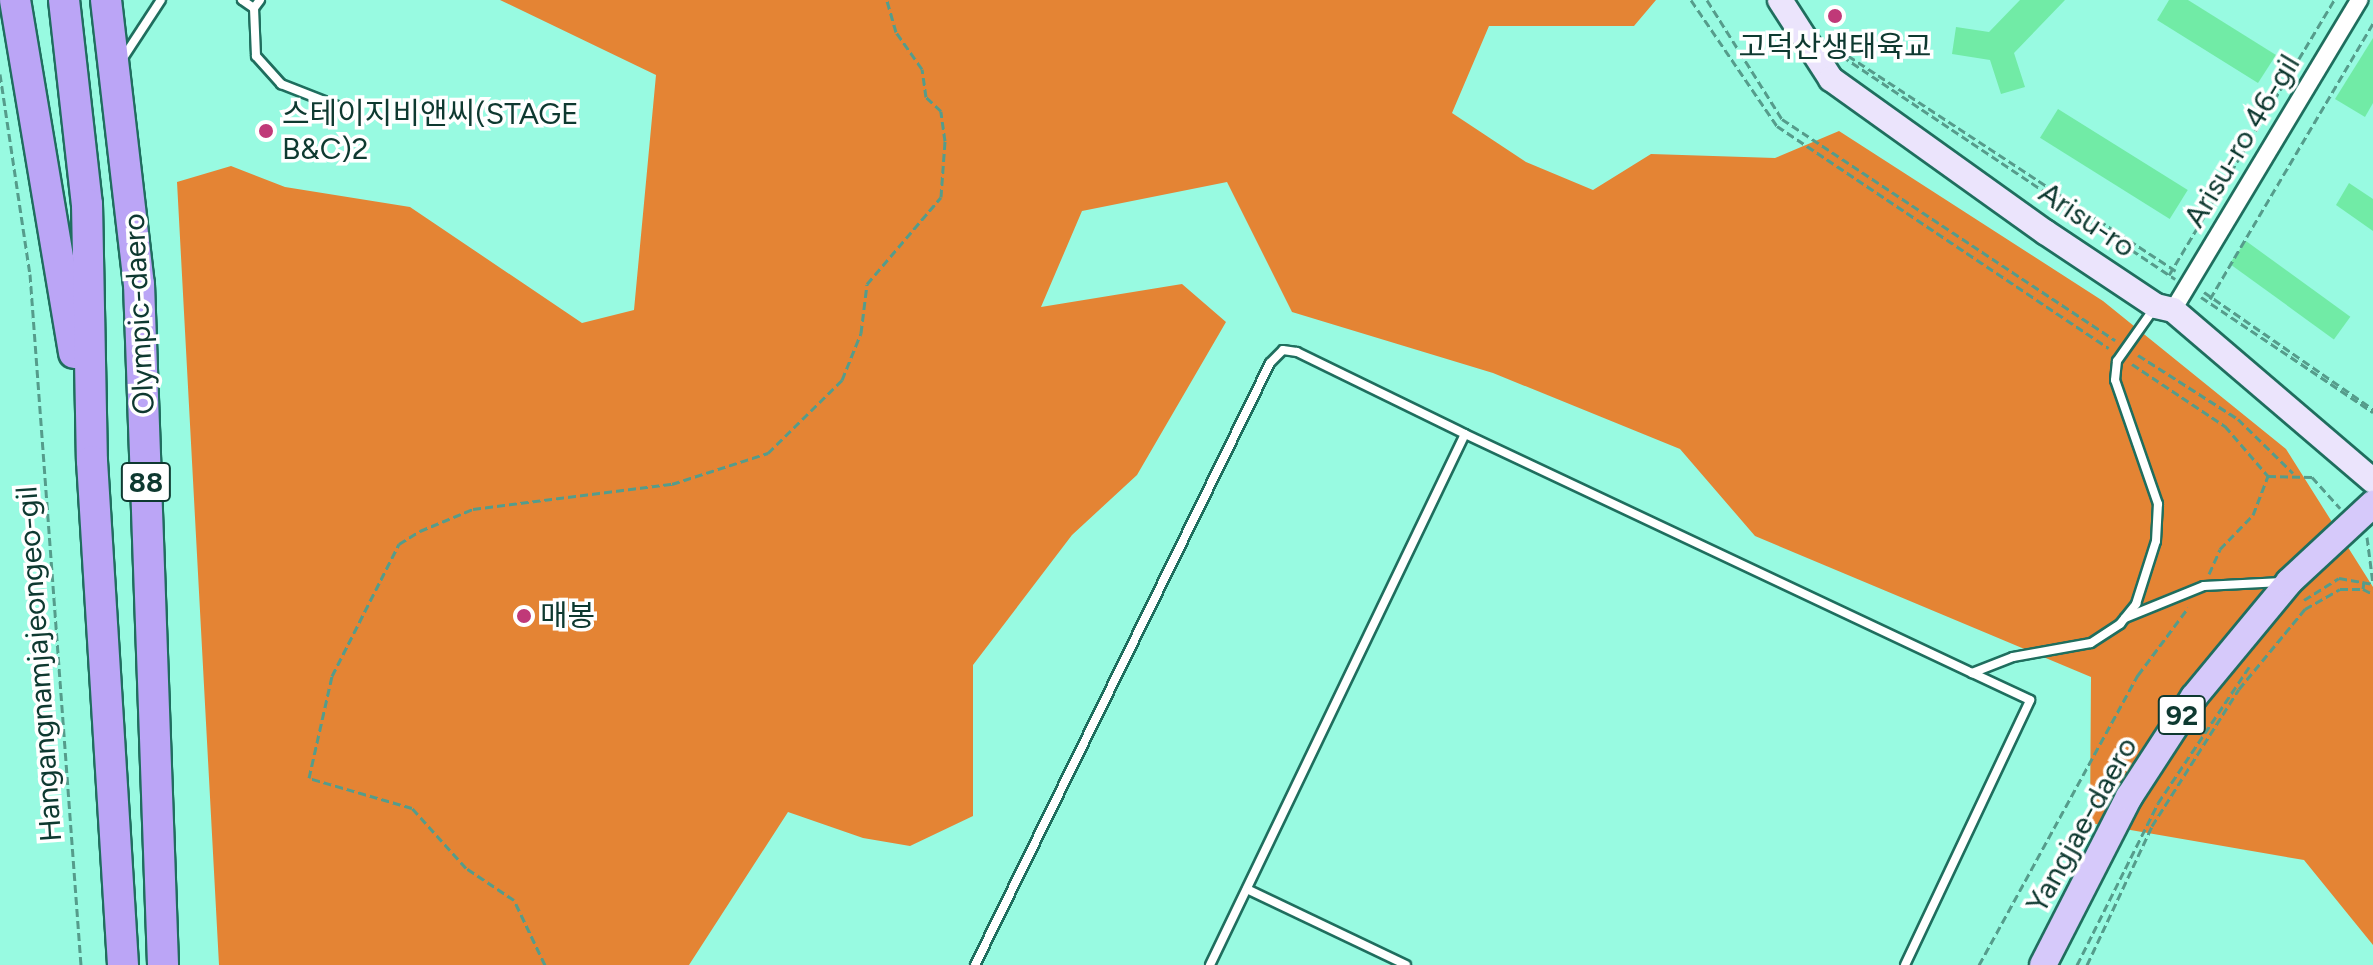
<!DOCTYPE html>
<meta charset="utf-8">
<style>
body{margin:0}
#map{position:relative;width:2373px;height:965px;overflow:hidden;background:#98fae1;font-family:Figtree,"Noto Sans KR",sans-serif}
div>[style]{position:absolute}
.forest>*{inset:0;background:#e48434}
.building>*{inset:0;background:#71eba6;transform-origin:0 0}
.path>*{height:3px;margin-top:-1.5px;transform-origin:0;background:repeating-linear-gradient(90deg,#559c8b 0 8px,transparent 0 12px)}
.roads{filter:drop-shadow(2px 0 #1f6e5e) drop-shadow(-2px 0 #1f6e5e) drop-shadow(0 2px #1f6e5e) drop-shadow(0 -2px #1f6e5e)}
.lane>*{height:8px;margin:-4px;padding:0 4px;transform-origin:4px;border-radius:4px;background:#fff}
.street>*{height:16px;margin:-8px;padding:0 8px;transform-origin:8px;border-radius:8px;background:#fff}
.secondary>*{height:24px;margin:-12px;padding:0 12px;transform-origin:12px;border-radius:12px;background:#ebe4fc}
.primary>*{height:26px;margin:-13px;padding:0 13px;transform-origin:13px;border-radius:13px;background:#d6c9fa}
.highway>*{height:30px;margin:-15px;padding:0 15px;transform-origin:15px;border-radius:15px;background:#bba5f6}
.dots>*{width:22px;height:22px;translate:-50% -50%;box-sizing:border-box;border:4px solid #fff;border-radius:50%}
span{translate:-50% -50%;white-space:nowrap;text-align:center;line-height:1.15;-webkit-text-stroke:7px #fff;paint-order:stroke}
.shield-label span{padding:2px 6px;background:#fff;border:2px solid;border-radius:6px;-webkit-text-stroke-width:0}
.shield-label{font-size:28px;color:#0e3930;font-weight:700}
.poi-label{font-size:30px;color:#0e3930}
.left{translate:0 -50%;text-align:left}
.street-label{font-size:30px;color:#0e3930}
</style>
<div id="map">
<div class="forest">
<i style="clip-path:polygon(500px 0,1656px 0,1634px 26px,1489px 26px,1452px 113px,1526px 162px,1593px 190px,1651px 154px,1775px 158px,1839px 131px,2103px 301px,2286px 449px,2373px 587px,2373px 945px,2304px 860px,2090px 823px,2091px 677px,1755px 536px,1680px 449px,1493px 373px,1292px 312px,1227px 182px,1082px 211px,1041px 307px,1182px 284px,1226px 322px,1137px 475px,1072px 535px,973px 665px,973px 816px,910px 846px,863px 838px,788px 812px,689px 965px,219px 965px,177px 182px,231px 166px,285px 187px,410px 207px,582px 323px,634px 310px,656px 75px)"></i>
</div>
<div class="building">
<i style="clip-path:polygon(2020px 0,2065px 0,2014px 53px,2025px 87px,2001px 94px,1990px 60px,1952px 54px,1956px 27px,1989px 32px)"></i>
<i style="clip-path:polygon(2169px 0,2188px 0,2276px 55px,2258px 83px,2157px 20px)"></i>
<i style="clip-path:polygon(2373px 38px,2373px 103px,2365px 117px,2335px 99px)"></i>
<i style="left:2058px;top:109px;width:153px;height:34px;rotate:32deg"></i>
<i style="clip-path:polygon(2349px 183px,2373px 199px,2373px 231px,2336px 205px)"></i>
<i style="left:2246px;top:241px;width:129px;height:28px;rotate:36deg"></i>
</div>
<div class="path">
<i style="left:1691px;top:0;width:153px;rotate:55.7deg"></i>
<i style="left:1777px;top:126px;width:399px;rotate:33.8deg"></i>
<i style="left:1707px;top:0;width:141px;rotate:57.8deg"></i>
<i style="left:1782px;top:119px;width:400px;rotate:33.6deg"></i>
<i style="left:1838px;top:49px;width:404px;rotate:33.3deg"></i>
<i style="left:1842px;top:56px;width:401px;rotate:33.8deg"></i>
<i style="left:0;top:74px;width:202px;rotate:81.5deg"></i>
<i style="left:30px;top:274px;width:693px;rotate:85.78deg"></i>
<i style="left:2169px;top:275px;width:321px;rotate:-59deg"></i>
<i style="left:2204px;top:292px;width:206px;rotate:34.7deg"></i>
<i style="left:2201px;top:297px;width:207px;rotate:33.8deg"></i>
<i style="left:2210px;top:299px;width:321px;rotate:-59.4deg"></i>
<i style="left:2138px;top:355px;width:119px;rotate:32.6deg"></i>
<i style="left:2238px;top:419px;width:77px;rotate:44.5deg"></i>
<i style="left:2132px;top:364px;width:112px;rotate:33.7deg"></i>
<i style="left:2225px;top:426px;width:66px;rotate:49.3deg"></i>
<i style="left:2268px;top:476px;width:44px;rotate:1.3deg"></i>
<i style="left:2312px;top:477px;width:42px;rotate:47.9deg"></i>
<i style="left:2367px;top:537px;width:47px;rotate:82.7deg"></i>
<i style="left:2209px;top:574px;width:27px;rotate:-66deg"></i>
<i style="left:2220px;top:549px;width:47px;rotate:-45.9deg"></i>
<i style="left:2253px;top:515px;width:42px;rotate:-69deg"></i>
<i style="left:2364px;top:581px;width:8px;rotate:97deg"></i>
<i style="left:2363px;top:589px;width:11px;rotate:27deg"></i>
<i style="left:2304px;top:600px;width:41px;rotate:-32.2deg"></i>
<i style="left:2339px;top:578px;width:35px;rotate:10deg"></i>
<i style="left:545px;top:965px;width:72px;rotate:-115.5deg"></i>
<i style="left:514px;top:900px;width:58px;rotate:-146.3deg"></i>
<i style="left:466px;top:868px;width:81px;rotate:-132deg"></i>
<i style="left:412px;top:808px;width:107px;rotate:-163.8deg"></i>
<i style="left:309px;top:778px;width:105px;rotate:-77.3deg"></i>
<i style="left:332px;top:676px;width:148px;rotate:-63.1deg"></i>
<i style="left:399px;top:544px;width:25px;rotate:-32deg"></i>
<i style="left:420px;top:531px;width:57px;rotate:-22.5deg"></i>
<i style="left:473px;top:509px;width:201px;rotate:-7.2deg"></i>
<i style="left:672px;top:484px;width:101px;rotate:-17.9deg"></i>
<i style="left:768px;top:453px;width:104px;rotate:-44.6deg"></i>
<i style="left:842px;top:380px;width:51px;rotate:-68deg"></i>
<i style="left:861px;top:333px;width:49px;rotate:-83deg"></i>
<i style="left:867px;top:284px;width:114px;rotate:-49.6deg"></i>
<i style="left:941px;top:197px;width:56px;rotate:-85.9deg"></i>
<i style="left:945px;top:141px;width:30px;rotate:-98deg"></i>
<i style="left:941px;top:111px;width:21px;rotate:-137deg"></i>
<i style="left:926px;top:97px;width:28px;rotate:-98deg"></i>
<i style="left:922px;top:69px;width:45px;rotate:-125.1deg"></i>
<i style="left:896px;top:32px;width:33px;rotate:-106deg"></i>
<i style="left:1979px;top:965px;width:331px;rotate:-61.3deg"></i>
<i style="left:2138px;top:675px;width:84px;rotate:-53.3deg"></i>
<i style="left:2077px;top:965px;width:181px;rotate:-63.4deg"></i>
<i style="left:2158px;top:803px;width:164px;rotate:-56.2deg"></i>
<i style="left:2087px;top:965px;width:153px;rotate:-64.9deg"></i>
<i style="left:2152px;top:826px;width:162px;rotate:-57.6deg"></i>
<i style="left:2239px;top:689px;width:104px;rotate:-50.5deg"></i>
<i style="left:2305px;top:609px;width:40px;rotate:-29.7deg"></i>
<i style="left:2340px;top:589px;width:23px"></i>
</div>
<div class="roads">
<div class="lane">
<i style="left:242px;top:0;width:14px;rotate:34deg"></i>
<i style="left:260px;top:0;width:10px;rotate:127deg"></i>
<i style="left:254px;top:8px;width:48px;rotate:87.6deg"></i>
<i style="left:256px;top:56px;width:38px;rotate:48deg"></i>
<i style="left:281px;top:84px;width:74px;rotate:21.4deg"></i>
<i style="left:123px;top:58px;width:69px;rotate:-56.8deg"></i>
<i style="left:2125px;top:618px;width:85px;rotate:-22.1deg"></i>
<i style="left:2204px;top:586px;width:78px;rotate:-2.9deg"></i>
<i style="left:1247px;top:889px;width:176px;rotate:25.5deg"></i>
<i style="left:975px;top:965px;width:670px;rotate:-63.89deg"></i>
<i style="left:1270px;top:363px;width:18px;rotate:-45deg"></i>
<i style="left:1283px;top:350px;width:14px;rotate:8deg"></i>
<i style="left:1297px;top:352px;width:187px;rotate:26deg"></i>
<i style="left:1210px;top:965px;width:589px;rotate:-64.35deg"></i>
<i style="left:1465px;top:434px;width:561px;rotate:25.24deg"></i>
<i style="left:1972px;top:673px;width:44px;rotate:-21.3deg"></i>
<i style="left:2013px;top:657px;width:79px;rotate:-10.2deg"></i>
<i style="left:2091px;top:643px;width:35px;rotate:-33deg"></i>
<i style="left:2120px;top:624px;width:26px;rotate:-51deg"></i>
<i style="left:2136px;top:604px;width:66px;rotate:-72.4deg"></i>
<i style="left:2156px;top:541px;width:37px;rotate:-87deg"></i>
<i style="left:2158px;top:504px;width:131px;rotate:-109.1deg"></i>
<i style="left:2115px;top:380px;width:19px;rotate:-84deg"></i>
<i style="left:2117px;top:361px;width:62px;rotate:-54.8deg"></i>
<i style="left:1905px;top:965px;width:293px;rotate:-64.7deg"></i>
<i style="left:2030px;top:700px;width:64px;rotate:-155deg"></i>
</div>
<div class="street">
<i style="left:2173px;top:310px;width:362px;rotate:-59deg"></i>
</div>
<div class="secondary">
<i style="left:1780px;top:0;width:94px;rotate:57.2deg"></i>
<i style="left:1831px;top:79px;width:263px;rotate:35.6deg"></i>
<i style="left:2045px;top:232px;width:133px;rotate:33.7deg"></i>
<i style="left:2156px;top:306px;width:17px;rotate:13deg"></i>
<i style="left:2173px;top:310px;width:263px;rotate:40.5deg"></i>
</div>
<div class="primary">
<i style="left:2043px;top:965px;width:189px;rotate:-62.9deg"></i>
<i style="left:2129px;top:797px;width:119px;rotate:-57deg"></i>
<i style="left:2194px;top:697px;width:149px;rotate:-50.4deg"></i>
<i style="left:2289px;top:582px;width:115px;rotate:-42.9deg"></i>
</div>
<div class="highway">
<i style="left:15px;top:0;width:358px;rotate:80.5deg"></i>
<i style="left:64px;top:0;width:205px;rotate:83.6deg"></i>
<i style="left:87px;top:204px;width:257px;rotate:88.9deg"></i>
<i style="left:92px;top:461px;width:505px;rotate:86.48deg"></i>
<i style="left:106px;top:0;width:286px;rotate:83.4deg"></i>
<i style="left:139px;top:284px;width:681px;rotate:87.98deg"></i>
</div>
</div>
<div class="dots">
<i style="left:1835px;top:16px;background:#c03978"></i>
<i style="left:266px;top:131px;background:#c03978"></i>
<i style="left:524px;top:616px;background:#c03978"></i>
</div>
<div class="shield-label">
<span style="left:146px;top:482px">88</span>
<span style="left:2182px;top:715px">92</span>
</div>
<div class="poi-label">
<span style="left:1835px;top:47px">고덕산생태육교</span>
<span class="left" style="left:282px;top:131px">스테이지비앤씨(STAGE<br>B&amp;C)2</span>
<span class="left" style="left:540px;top:616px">매봉</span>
</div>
<div class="street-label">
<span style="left:2242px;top:141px;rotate:-59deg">Arisu-ro 46-gil</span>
<span style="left:2087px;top:220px;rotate:34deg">Arisu-ro</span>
<span style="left:139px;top:314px;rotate:-93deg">Olympic-daero</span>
<span style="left:39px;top:664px;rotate:-94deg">Hangangnamjajeongeo-gil</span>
<span style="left:2082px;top:825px;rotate:-61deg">Yangjae-daero</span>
</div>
</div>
